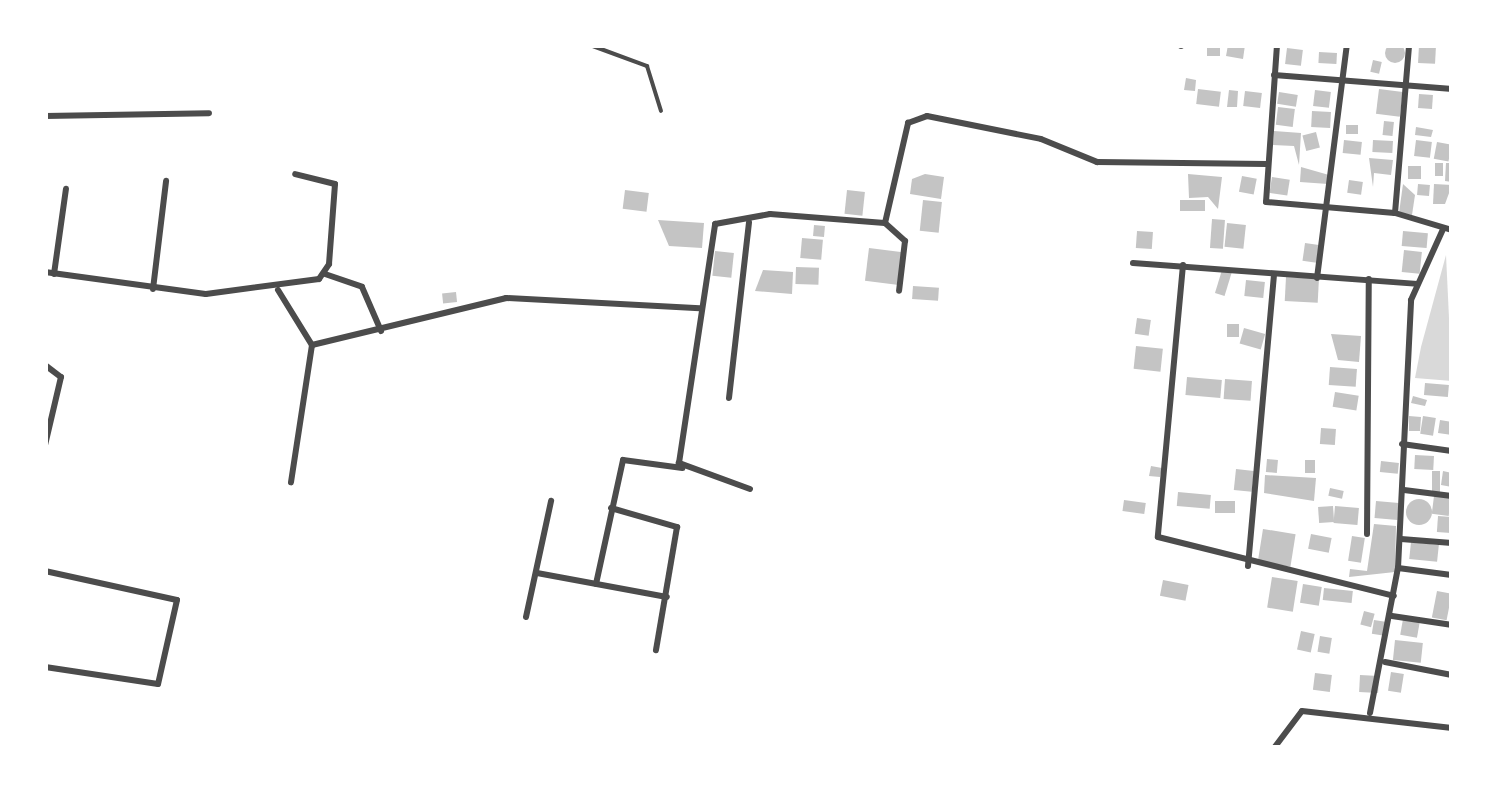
<!DOCTYPE html>
<style>
body{margin:0}
#map{position:relative;width:1497px;height:793px;overflow:hidden;background:#fff;font-family:"PT Serif",serif}
div>[style]{position:absolute}
.water>*{inset:0;background:#d9d9d9}
.building>*{inset:0;background:#c4c4c4;transform-origin:0 0}
.round{border-radius:50%}
.service>*{height:4px;margin:-2px;padding:0 2px;transform-origin:2px;border-radius:2px;background:#4c4c4c}
.minor>*{height:6px;margin:-3px;padding:0 3px;transform-origin:3px;border-radius:3px;background:#4c4c4c}
span{translate:-50% -50%;white-space:nowrap;text-align:center;line-height:1.15;-webkit-text-stroke:9px #fff;paint-order:stroke}
.frame{position:absolute;inset:0;border:48px solid #fff;pointer-events:none}
</style>
<div id="map">
<div class="water">
<i style="clip-path:polygon(1446px 255px,1452px 381px,1415px 378px,1421px 347px)"></i>
</div>
<div class="building">
<i class="round" style="left:1385px;top:43px;width:20px;height:20px"></i>
<i style="left:1207px;top:45px;width:13px;height:11px"></i>
<i style="clip-path:polygon(1228px 45px,1245px 45px,1243px 59px,1226px 56px)"></i>
<i style="left:1419px;top:45px;width:17px;height:18px;rotate:3deg"></i>
<i style="left:1287px;top:48px;width:16px;height:16px;rotate:7deg"></i>
<i style="left:1319px;top:52px;width:18px;height:11px;rotate:3deg"></i>
<i style="left:1373px;top:60px;width:9px;height:12px;rotate:13deg"></i>
<i style="clip-path:polygon(1186px 78px,1196px 80px,1195px 91px,1184px 90px)"></i>
<i style="left:1198px;top:89px;width:23px;height:15px;rotate:7deg"></i>
<i style="left:1379px;top:89px;width:24px;height:25px;rotate:7deg"></i>
<i style="clip-path:polygon(1229px 90px,1238px 91px,1237px 107px,1227px 107px)"></i>
<i style="left:1315px;top:90px;width:16px;height:16px;rotate:7deg"></i>
<i style="left:1245px;top:91px;width:17px;height:15px;rotate:7deg"></i>
<i style="left:1279px;top:92px;width:19px;height:12px;rotate:9deg"></i>
<i style="left:1419px;top:94px;width:14px;height:14px;rotate:4deg"></i>
<i style="left:1278px;top:107px;width:17px;height:18px;rotate:7deg"></i>
<i style="left:1312px;top:111px;width:19px;height:16px;rotate:3deg"></i>
<i style="left:1384px;top:121px;width:10px;height:14px;rotate:6deg"></i>
<i style="left:1346px;top:125px;width:12px;height:9px"></i>
<i style="clip-path:polygon(1416px 127px,1433px 130px,1431px 137px,1415px 135px)"></i>
<i style="clip-path:polygon(1274px 131px,1301px 133px,1299px 165px,1294px 146px,1273px 145px)"></i>
<i style="left:1316px;top:132px;width:16px;height:14px;rotate:76deg"></i>
<i style="left:1344px;top:140px;width:18px;height:13px;rotate:6deg"></i>
<i style="left:1373px;top:140px;width:20px;height:12px;rotate:3deg"></i>
<i style="left:1416px;top:140px;width:16px;height:16px;rotate:7deg"></i>
<i style="left:1437px;top:142px;width:15px;height:17px;rotate:11deg"></i>
<i style="clip-path:polygon(1369px 158px,1393px 160px,1391px 175px,1374px 173px,1373px 187px)"></i>
<i style="left:1435px;top:163px;width:8px;height:13px"></i>
<i style="clip-path:polygon(1446px 163px,1452px 163px,1452px 182px,1445px 181px)"></i>
<i style="left:1408px;top:166px;width:13px;height:13px"></i>
<i style="clip-path:polygon(1301px 167px,1329px 175px,1328px 184px,1300px 182px)"></i>
<i style="clip-path:polygon(925px 174px,944px 177px,941px 199px,910px 194px,912px 179px)"></i>
<i style="clip-path:polygon(1188px 174px,1222px 177px,1218px 209px,1208px 197px,1189px 198px)"></i>
<i style="left:1242px;top:176px;width:15px;height:16px;rotate:11deg"></i>
<i style="left:1272px;top:177px;width:18px;height:16px;rotate:9deg"></i>
<i style="left:1349px;top:180px;width:14px;height:13px;rotate:8deg"></i>
<i style="clip-path:polygon(1403px 184px,1415px 195px,1412px 215px,1399px 213px)"></i>
<i style="left:1418px;top:184px;width:12px;height:11px;rotate:5deg"></i>
<i style="clip-path:polygon(1434px 184px,1452px 185px,1445px 204px,1433px 204px)"></i>
<i style="left:625px;top:190px;width:24px;height:19px;rotate:7deg"></i>
<i style="left:847px;top:190px;width:18px;height:24px;rotate:6deg"></i>
<i style="left:923px;top:200px;width:19px;height:31px;rotate:6deg"></i>
<i style="left:1205px;top:200px;width:11px;height:25px;rotate:90deg"></i>
<i style="left:1212px;top:219px;width:13px;height:29px;rotate:4deg"></i>
<i style="clip-path:polygon(658px 220px,704px 223px,702px 248px,669px 246px)"></i>
<i style="left:1227px;top:223px;width:19px;height:24px;rotate:6deg"></i>
<i style="left:814px;top:225px;width:11px;height:11px;rotate:5deg"></i>
<i style="left:1137px;top:231px;width:16px;height:17px;rotate:4deg"></i>
<i style="left:1403px;top:231px;width:25px;height:15px;rotate:5deg"></i>
<i style="left:802px;top:238px;width:21px;height:20px;rotate:5deg"></i>
<i style="left:1305px;top:243px;width:14px;height:18px;rotate:8deg"></i>
<i style="left:869px;top:248px;width:34px;height:33px;rotate:7deg"></i>
<i style="left:1404px;top:250px;width:18px;height:22px;rotate:6deg"></i>
<i style="left:715px;top:251px;width:19px;height:25px;rotate:6deg"></i>
<i style="left:796px;top:267px;width:23px;height:17px;rotate:2deg"></i>
<i style="clip-path:polygon(763px 270px,793px 272px,792px 294px,755px 291px)"></i>
<i style="left:1222px;top:270px;width:10px;height:24px;rotate:17deg"></i>
<i style="left:1286px;top:277px;width:33px;height:24px;rotate:3deg"></i>
<i style="left:1246px;top:280px;width:19px;height:16px;rotate:6deg"></i>
<i style="left:913px;top:286px;width:26px;height:13px;rotate:4deg"></i>
<i style="left:456px;top:292px;width:10px;height:14px;rotate:84deg"></i>
<i style="left:1137px;top:318px;width:14px;height:16px;rotate:8deg"></i>
<i style="left:1227px;top:324px;width:12px;height:13px"></i>
<i style="left:1244px;top:328px;width:22px;height:16px;rotate:16deg"></i>
<i style="clip-path:polygon(1331px 334px,1361px 336px,1359px 362px,1338px 360px)"></i>
<i style="left:1136px;top:346px;width:27px;height:23px;rotate:6deg"></i>
<i style="left:1330px;top:367px;width:27px;height:18px;rotate:4deg"></i>
<i style="left:1187px;top:377px;width:35px;height:18px;rotate:5deg"></i>
<i style="left:1225px;top:379px;width:27px;height:20px;rotate:4deg"></i>
<i style="left:1425px;top:383px;width:24px;height:12px;rotate:5deg"></i>
<i style="left:1335px;top:392px;width:24px;height:15px;rotate:9deg"></i>
<i style="clip-path:polygon(1413px 396px,1427px 400px,1425px 406px,1411px 403px)"></i>
<i style="clip-path:polygon(1409px 416px,1421px 417px,1420px 431px,1409px 431px)"></i>
<i style="left:1423px;top:416px;width:13px;height:18px;rotate:9deg"></i>
<i style="clip-path:polygon(1440px 420px,1452px 422px,1452px 435px,1438px 433px)"></i>
<i style="left:1321px;top:428px;width:15px;height:16px;rotate:4deg"></i>
<i style="left:1415px;top:455px;width:19px;height:14px;rotate:3deg"></i>
<i style="left:1267px;top:459px;width:11px;height:13px;rotate:5deg"></i>
<i style="left:1305px;top:460px;width:10px;height:13px"></i>
<i style="left:1381px;top:461px;width:18px;height:11px;rotate:6deg"></i>
<i style="clip-path:polygon(1151px 466px,1162px 468px,1160px 477px,1149px 476px)"></i>
<i style="left:1236px;top:469px;width:18px;height:21px;rotate:6deg"></i>
<i style="left:1432px;top:471px;width:8px;height:21px"></i>
<i style="clip-path:polygon(1443px 471px,1452px 473px,1452px 487px,1441px 485px)"></i>
<i style="clip-path:polygon(1265px 475px,1316px 478px,1314px 501px,1264px 493px)"></i>
<i style="left:1330px;top:488px;width:14px;height:8px;rotate:12deg"></i>
<i style="left:1178px;top:492px;width:33px;height:14px;rotate:5deg"></i>
<i style="left:1434px;top:496px;width:17px;height:18px;rotate:7deg"></i>
<i class="round" style="left:1406px;top:499px;width:26px;height:26px"></i>
<i style="left:1124px;top:500px;width:22px;height:11px;rotate:8deg"></i>
<i style="left:1215px;top:501px;width:20px;height:12px"></i>
<i style="left:1376px;top:501px;width:23px;height:17px;rotate:5deg"></i>
<i style="left:1333px;top:506px;width:16px;height:15px;rotate:86deg"></i>
<i style="left:1335px;top:506px;width:24px;height:17px;rotate:5deg"></i>
<i style="left:1438px;top:516px;width:14px;height:16px;rotate:4deg"></i>
<i style="clip-path:polygon(1374px 524px,1396px 526px,1395px 572px,1349px 577px,1350px 569px,1367px 571px)"></i>
<i style="left:1263px;top:529px;width:33px;height:33px;rotate:9deg"></i>
<i style="left:1311px;top:534px;width:21px;height:15px;rotate:11deg"></i>
<i style="left:1352px;top:536px;width:13px;height:25px;rotate:9deg"></i>
<i style="left:1411px;top:542px;width:28px;height:17px;rotate:6deg"></i>
<i style="left:1272px;top:577px;width:26px;height:31px;rotate:9deg"></i>
<i style="left:1163px;top:580px;width:26px;height:16px;rotate:11deg"></i>
<i style="left:1303px;top:584px;width:19px;height:19px;rotate:9deg"></i>
<i style="left:1324px;top:588px;width:29px;height:12px;rotate:6deg"></i>
<i style="left:1437px;top:591px;width:15px;height:27px;rotate:11deg"></i>
<i style="left:1364px;top:611px;width:11px;height:14px;rotate:15deg"></i>
<i style="left:1403px;top:619px;width:17px;height:16px;rotate:10deg"></i>
<i style="left:1374px;top:620px;width:13px;height:14px;rotate:9deg"></i>
<i style="left:1301px;top:631px;width:14px;height:19px;rotate:12deg"></i>
<i style="left:1320px;top:636px;width:12px;height:16px;rotate:9deg"></i>
<i style="left:1395px;top:640px;width:28px;height:20px;rotate:6deg"></i>
<i style="left:1391px;top:672px;width:13px;height:19px;rotate:9deg"></i>
<i style="left:1315px;top:673px;width:17px;height:17px;rotate:7deg"></i>
<i style="left:1360px;top:675px;width:19px;height:17px;rotate:3deg"></i>
</div>
<div class="service">
<i style="left:590px;top:45px;width:61px;rotate:20.2deg"></i>
<i style="left:647px;top:66px;width:47px;rotate:72.7deg"></i>
</div>
<div class="minor">
<i style="left:1277px;top:45px;width:157px;rotate:94deg"></i>
<i style="left:1266px;top:202px;width:129px;rotate:4.9deg"></i>
<i style="left:1395px;top:213px;width:59px;rotate:16.6deg"></i>
<i style="left:1181px;top:46px;width:1px;rotate:-90deg"></i>
<i style="left:1274px;top:75px;width:179px;rotate:4.5deg"></i>
<i style="left:45px;top:116px;width:164px;rotate:-1deg"></i>
<i style="left:1395px;top:213px;width:169px;rotate:-85.2deg"></i>
<i style="left:885px;top:223px;width:27px;rotate:42deg"></i>
<i style="left:905px;top:241px;width:50px;rotate:96.8deg"></i>
<i style="left:1133px;top:263px;width:285px;rotate:4.2deg"></i>
<i style="left:1183px;top:265px;width:273px;rotate:95.3deg"></i>
<i style="left:1158px;top:537px;width:243px;rotate:14deg"></i>
<i style="left:45px;top:272px;width:162px;rotate:7.8deg"></i>
<i style="left:206px;top:294px;width:114px;rotate:-7.6deg"></i>
<i style="left:319px;top:279px;width:18px;rotate:-56deg"></i>
<i style="left:329px;top:264px;width:80px;rotate:-85.7deg"></i>
<i style="left:335px;top:184px;width:41px;rotate:-166deg"></i>
<i style="left:54px;top:274px;width:86px;rotate:-82deg"></i>
<i style="left:325px;top:274px;width:39px;rotate:19deg"></i>
<i style="left:362px;top:287px;width:48px;rotate:66.6deg"></i>
<i style="left:1317px;top:278px;width:235px;rotate:-82.7deg"></i>
<i style="left:153px;top:289px;width:109px;rotate:-83.1deg"></i>
<i style="left:278px;top:290px;width:65px;rotate:58.3deg"></i>
<i style="left:312px;top:345px;width:139px;rotate:98.7deg"></i>
<i style="left:312px;top:345px;width:200px;rotate:-13.6deg"></i>
<i style="left:506px;top:298px;width:194px;rotate:3deg"></i>
<i style="left:45px;top:365px;width:20px;rotate:37deg"></i>
<i style="left:61px;top:377px;width:70px;rotate:103.2deg"></i>
<i style="left:729px;top:398px;width:177px;rotate:-83.5deg"></i>
<i style="left:1402px;top:444px;width:50px;rotate:8deg"></i>
<i style="left:750px;top:489px;width:76px;rotate:-159.9deg"></i>
<i style="left:679px;top:463px;width:242px;rotate:-81.4deg"></i>
<i style="left:715px;top:224px;width:56px;rotate:-10.3deg"></i>
<i style="left:770px;top:214px;width:115px;rotate:4.5deg"></i>
<i style="left:885px;top:223px;width:103px;rotate:-77deg"></i>
<i style="left:908px;top:123px;width:20px;rotate:-20deg"></i>
<i style="left:927px;top:116px;width:116px;rotate:11.4deg"></i>
<i style="left:1041px;top:139px;width:61px;rotate:22.3deg"></i>
<i style="left:1097px;top:162px;width:170px;rotate:0.7deg"></i>
<i style="left:1404px;top:490px;width:48px;rotate:7.1deg"></i>
<i style="left:611px;top:508px;width:69px;rotate:16.1deg"></i>
<i style="left:677px;top:527px;width:125px;rotate:99.7deg"></i>
<i style="left:1367px;top:534px;width:255px;rotate:-89.6deg"></i>
<i style="left:1401px;top:539px;width:51px;rotate:4.5deg"></i>
<i style="left:1248px;top:566px;width:292px;rotate:-84.9deg"></i>
<i style="left:1398px;top:568px;width:54px;rotate:7.4deg"></i>
<i style="left:45px;top:571px;width:135px;rotate:12.4deg"></i>
<i style="left:177px;top:600px;width:86px;rotate:102.7deg"></i>
<i style="left:158px;top:684px;width:114px;rotate:-171.4deg"></i>
<i style="left:537px;top:573px;width:132px;rotate:10.5deg"></i>
<i style="left:596px;top:584px;width:127px;rotate:-77.7deg"></i>
<i style="left:623px;top:460px;width:60px;rotate:7.7deg"></i>
<i style="left:1392px;top:616px;width:61px;rotate:8.5deg"></i>
<i style="left:526px;top:617px;width:119px;rotate:-77.8deg"></i>
<i style="left:1385px;top:662px;width:68px;rotate:11deg"></i>
<i style="left:1370px;top:713px;width:148px;rotate:-79.1deg"></i>
<i style="left:1398px;top:568px;width:268px;rotate:-87.2deg"></i>
<i style="left:1411px;top:300px;width:78px;rotate:-65.7deg"></i>
<i style="left:1274px;top:748px;width:46px;rotate:-52.9deg"></i>
<i style="left:1302px;top:711px;width:151px;rotate:6.5deg"></i>
</div>
<div class="frame"></div>
</div>
